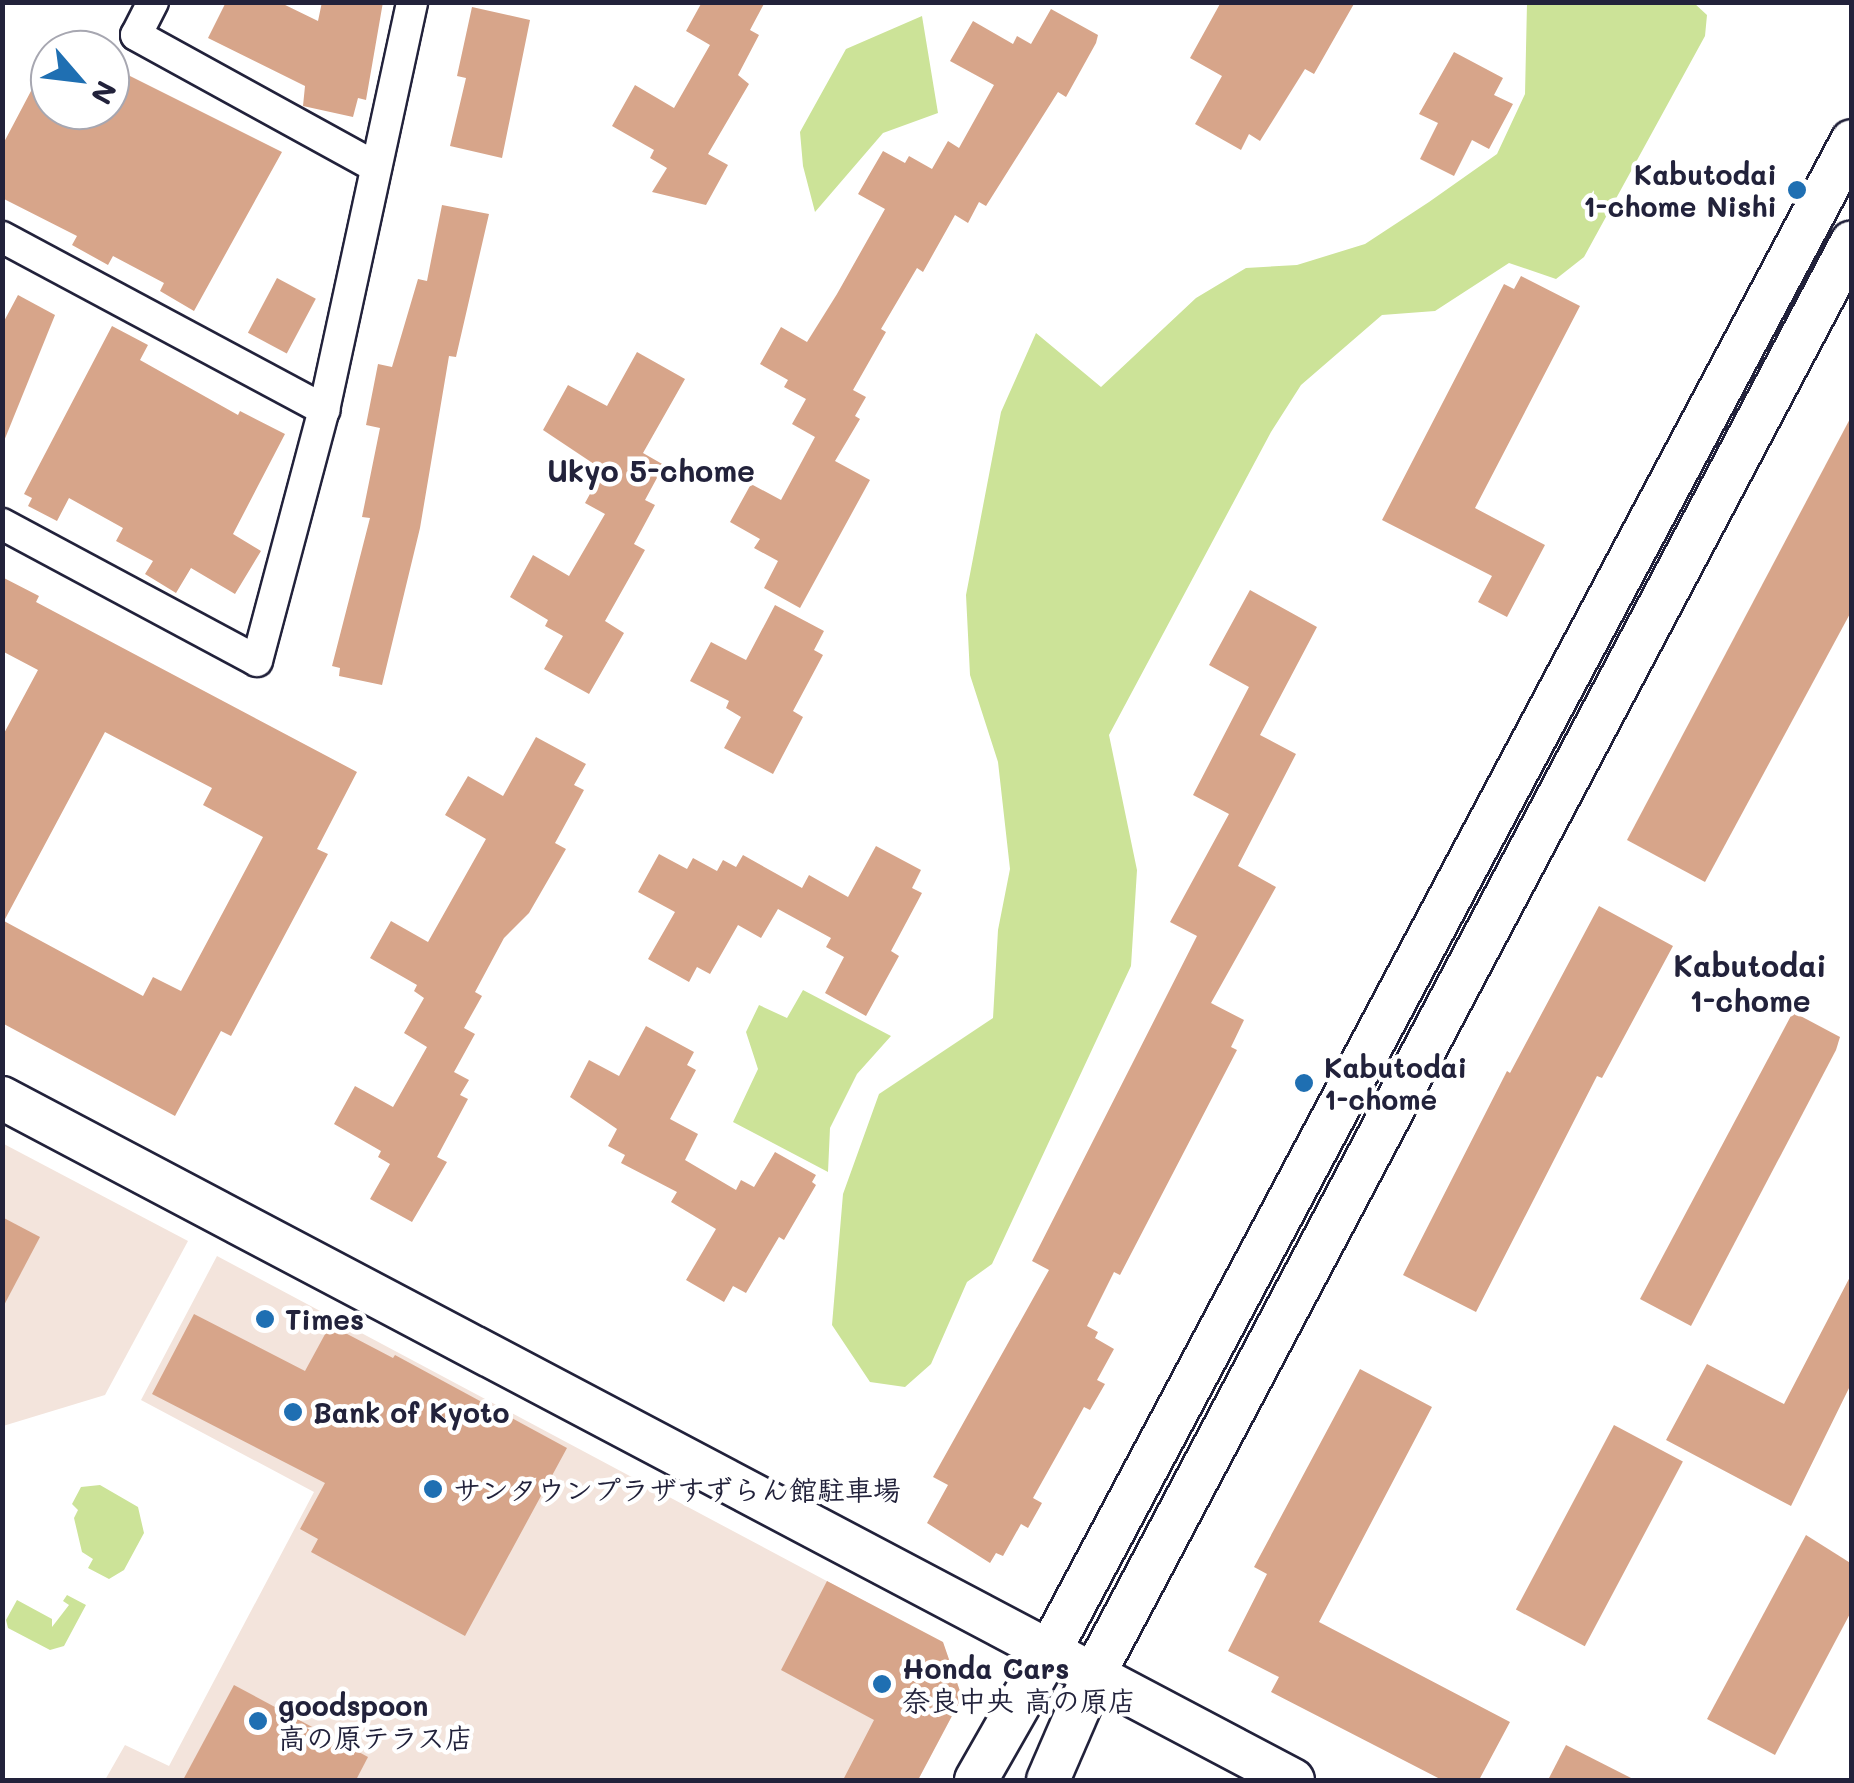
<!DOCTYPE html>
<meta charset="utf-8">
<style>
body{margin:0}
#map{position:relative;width:1854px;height:1783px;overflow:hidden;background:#fff;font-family:Mali,"Klee One",sans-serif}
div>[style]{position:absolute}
.built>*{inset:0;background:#f3e4dc}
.green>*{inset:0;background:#cce398}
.building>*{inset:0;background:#d7a58a;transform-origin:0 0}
.roads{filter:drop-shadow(2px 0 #22223b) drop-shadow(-2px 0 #22223b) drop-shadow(0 2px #22223b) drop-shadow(0 -2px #22223b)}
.street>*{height:30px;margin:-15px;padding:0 15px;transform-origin:15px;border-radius:15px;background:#fff}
.secondary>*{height:42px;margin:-21px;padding:0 21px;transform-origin:21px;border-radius:21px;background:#fff}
.dots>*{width:28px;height:28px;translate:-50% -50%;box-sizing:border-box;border:5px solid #fff;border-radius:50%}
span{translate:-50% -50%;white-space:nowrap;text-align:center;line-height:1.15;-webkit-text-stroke:9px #fff;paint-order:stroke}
.poi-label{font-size:28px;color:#22223b;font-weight:700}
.right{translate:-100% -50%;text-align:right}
.left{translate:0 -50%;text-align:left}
.neighbourhood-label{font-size:30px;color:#22223b;font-weight:700}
.frame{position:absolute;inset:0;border:5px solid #22223b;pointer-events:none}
.north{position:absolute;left:30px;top:30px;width:100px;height:100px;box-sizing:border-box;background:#fff;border:2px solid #a7a7b1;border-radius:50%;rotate:118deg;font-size:28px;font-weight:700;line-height:40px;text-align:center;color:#22223b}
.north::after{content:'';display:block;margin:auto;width:35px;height:45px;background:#1f6fb2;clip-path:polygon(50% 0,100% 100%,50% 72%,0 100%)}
</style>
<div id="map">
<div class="built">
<i style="clip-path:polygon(2px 1143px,188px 1241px,105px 1395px,3px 1426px)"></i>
<i style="clip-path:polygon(217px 1256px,943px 1643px,962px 1697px,918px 1780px,105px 1780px,125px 1745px,169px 1766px,314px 1492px,141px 1400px)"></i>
</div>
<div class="green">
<i style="clip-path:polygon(1527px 3px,1694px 3px,1707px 15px,1705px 36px,1584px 257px,1556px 279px,1509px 263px,1435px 311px,1382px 315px,1301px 385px,1271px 432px,1109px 735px,1137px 870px,1131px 966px,992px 1264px,967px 1282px,931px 1364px,905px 1387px,870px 1382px,832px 1325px,843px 1194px,879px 1094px,993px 1018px,998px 930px,1010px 869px,998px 762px,970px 675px,966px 595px,1001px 412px,1036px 333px,1101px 387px,1196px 298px,1246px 268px,1297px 265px,1365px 244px,1429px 202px,1497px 154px,1525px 94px)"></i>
<i style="clip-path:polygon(922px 16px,938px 113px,883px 133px,815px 212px,803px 166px,800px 132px,846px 49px)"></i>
<i style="clip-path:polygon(803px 990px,891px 1036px,857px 1074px,830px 1128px,828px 1172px,733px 1122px,758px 1069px,746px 1032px,759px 1005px,787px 1018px)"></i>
<i style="clip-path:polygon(100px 1485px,138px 1507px,144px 1533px,124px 1570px,109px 1579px,88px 1568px,93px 1559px,82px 1552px,74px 1518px,78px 1510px,72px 1504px,81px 1487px)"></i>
<i style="clip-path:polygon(67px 1595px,86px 1605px,64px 1646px,50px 1650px,8px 1628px,6px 1620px,17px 1600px,52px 1619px,52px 1627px,69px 1605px,63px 1601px)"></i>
</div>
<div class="building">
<i style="clip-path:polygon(226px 2px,279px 2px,318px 21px,322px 2px,383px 2px,366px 100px,358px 98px,353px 117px,303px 106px,305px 86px,208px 38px)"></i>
<i style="clip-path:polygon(702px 2px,765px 2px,750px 30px,759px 35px,738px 75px,749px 84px,708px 154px,728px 165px,706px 205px,652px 192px,667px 168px,650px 158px,654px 150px,612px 126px,635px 85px,674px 108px,710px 45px,686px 31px)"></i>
<i style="clip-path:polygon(1221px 2px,1355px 2px,1314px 74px,1305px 69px,1260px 141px,1249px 134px,1241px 150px,1195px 124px,1222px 76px,1190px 58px)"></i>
<i style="clip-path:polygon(472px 7px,530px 20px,502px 158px,450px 146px,466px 78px,457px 76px)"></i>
<i style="clip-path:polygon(1051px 9px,1098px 35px,1096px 43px,1066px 97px,1058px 92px,986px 206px,979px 202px,968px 223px,955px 215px,923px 272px,917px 268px,881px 329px,886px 332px,853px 390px,866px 397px,855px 416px,860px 419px,835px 461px,870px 480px,800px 608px,764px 588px,778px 561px,754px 548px,760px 539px,730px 522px,751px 484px,781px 500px,815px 437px,792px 424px,806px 399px,784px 387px,788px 380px,760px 364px,781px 327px,807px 342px,837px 294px,885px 209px,858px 194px,883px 151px,905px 163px,909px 156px,932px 169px,948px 141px,959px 148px,994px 85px,950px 61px,973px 21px,1013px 44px,1017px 36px,1031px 44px)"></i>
<i style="clip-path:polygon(1454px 52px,1503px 78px,1494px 95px,1513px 104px,1489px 149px,1472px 140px,1454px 176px,1420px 159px,1438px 123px,1419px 114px)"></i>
<i style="clip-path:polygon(50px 55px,50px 110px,110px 110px,126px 74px,282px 152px,194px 311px,160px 291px,164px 283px,113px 256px,108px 265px,72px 245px,77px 236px,2px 198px,2px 146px)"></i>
<i style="clip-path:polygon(442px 205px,489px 214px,456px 357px,449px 356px,420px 528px,382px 685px,339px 676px,340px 668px,332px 666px,370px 518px,362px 517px,380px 428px,366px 425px,378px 364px,392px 367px,418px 279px,427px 281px)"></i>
<i style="clip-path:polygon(1521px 276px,1580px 306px,1475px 508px,1545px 545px,1507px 617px,1478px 602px,1492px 576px,1382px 520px,1504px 284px,1514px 289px)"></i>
<i style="left:277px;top:278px;width:44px;height:62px;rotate:28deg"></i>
<i style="clip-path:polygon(18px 295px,55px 315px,4px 441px,2px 325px)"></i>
<i style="clip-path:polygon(112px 326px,148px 345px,140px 360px,238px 415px,240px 411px,285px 434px,233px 534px,261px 551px,235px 594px,191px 568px,176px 593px,145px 574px,153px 561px,116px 541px,123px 528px,69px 498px,57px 521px,28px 506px,32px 498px,24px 494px)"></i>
<i style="clip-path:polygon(637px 352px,685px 379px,643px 453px,664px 465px,645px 500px,655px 505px,634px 544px,645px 550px,605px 621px,624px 633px,589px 694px,544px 669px,563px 636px,545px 626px,548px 620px,510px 597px,533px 555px,569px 576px,605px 514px,585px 503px,603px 470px,543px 430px,568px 385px,607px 406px)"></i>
<i style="clip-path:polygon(1852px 415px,1852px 610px,1705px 882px,1627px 840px)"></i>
<i style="clip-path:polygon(evenodd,2px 577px,39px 596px,36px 602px,357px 772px,317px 849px,328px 854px,231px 1036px,221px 1031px,175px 1116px,2px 1023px,2px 737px,38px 670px,2px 651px,2px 577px,105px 732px,212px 788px,203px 805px,263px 837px,181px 991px,153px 977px,143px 996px,4px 921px,105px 732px)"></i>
<i style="clip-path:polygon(1250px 590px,1317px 627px,1260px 735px,1296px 754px,1238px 866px,1276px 887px,1211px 1003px,1244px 1020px,1231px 1047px,1237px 1050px,1120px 1275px,1114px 1272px,1087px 1326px,1098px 1332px,1095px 1338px,1114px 1349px,1097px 1380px,1105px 1384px,1090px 1410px,1084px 1407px,1033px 1498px,1042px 1503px,1028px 1528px,1021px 1524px,1003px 1556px,996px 1553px,990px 1563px,927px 1523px,948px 1485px,933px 1477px,1049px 1270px,1032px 1261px,1197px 936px,1170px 922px,1229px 814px,1193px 795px,1249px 687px,1209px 665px)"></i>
<i style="clip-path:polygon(775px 605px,824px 631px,814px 650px,823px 655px,793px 711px,803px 717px,773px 774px,724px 748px,741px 717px,726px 708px,729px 701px,690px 681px,711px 642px,746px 660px)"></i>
<i style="clip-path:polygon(536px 737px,586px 764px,574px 785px,584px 790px,555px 843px,566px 849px,529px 913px,504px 938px,475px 992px,482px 996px,464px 1028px,475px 1034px,454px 1072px,469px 1080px,460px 1095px,468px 1099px,437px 1157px,447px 1162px,412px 1222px,370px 1199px,390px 1164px,378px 1157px,381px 1151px,334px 1124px,355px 1086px,393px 1107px,427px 1047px,404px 1033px,424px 998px,414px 991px,417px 985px,370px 958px,391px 921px,428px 942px,486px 839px,445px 815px,468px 776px,503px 796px)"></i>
<i style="clip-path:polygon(876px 846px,921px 870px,912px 888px,922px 893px,891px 951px,899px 956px,866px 1016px,825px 993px,844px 957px,826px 947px,831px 938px,778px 909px,761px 938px,738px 925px,710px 974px,697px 967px,689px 982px,648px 959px,675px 912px,638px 892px,659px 854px,687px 869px,693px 858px,717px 871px,723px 860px,736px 867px,743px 855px,802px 888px,809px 875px,848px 897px)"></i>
<i style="clip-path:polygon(1599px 906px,1673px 946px,1602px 1078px,1597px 1076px,1476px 1312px,1403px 1275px,1507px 1071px,1510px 1073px)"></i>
<i style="clip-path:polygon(1793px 1012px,1840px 1037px,1836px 1050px,1691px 1326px,1640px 1299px)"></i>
<i style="clip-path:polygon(646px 1026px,694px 1052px,687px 1065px,696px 1070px,670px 1119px,698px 1134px,685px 1160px,736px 1190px,741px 1180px,754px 1187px,775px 1152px,816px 1175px,812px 1182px,816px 1185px,784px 1240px,779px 1237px,746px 1293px,733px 1286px,724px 1302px,686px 1280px,716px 1229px,671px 1202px,677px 1192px,621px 1163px,625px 1155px,608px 1146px,617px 1129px,570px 1097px,589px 1060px,619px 1076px)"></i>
<i style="clip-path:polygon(2px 1217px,40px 1237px,2px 1309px)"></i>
<i style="clip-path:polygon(1852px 1273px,1852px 1382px,1791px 1506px,1666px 1440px,1707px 1364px,1784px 1404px)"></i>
<i style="clip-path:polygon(194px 1314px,305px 1371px,330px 1325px,393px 1358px,395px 1355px,567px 1448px,465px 1636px,311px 1552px,318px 1539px,300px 1529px,325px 1483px,152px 1394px)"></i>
<i style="clip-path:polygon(1360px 1369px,1432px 1407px,1319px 1622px,1510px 1722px,1479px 1780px,1442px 1780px,1271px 1692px,1279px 1677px,1228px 1651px,1267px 1574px,1254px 1567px)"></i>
<i style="left:1614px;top:1425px;width:78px;height:209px;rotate:28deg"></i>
<i style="clip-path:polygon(1806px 1535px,1852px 1564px,1852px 1610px,1775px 1755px,1707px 1719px)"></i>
<i style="clip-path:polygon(827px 1581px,943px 1642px,962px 1697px,918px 1780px,843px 1780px,874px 1720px,781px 1670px)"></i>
<i style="clip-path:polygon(234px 1685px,368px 1757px,356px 1780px,183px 1780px)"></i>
<i style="clip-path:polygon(1566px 1745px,1635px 1780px,1548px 1780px)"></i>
</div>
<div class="roads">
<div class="street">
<i style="left:153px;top:2px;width:37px;rotate:117deg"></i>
<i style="left:136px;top:35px;width:272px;rotate:28.8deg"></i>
<i style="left:2px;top:237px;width:366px;rotate:28.2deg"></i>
<i style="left:2px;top:524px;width:289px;rotate:28.2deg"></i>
<i style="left:257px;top:661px;width:260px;rotate:-75.1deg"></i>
<i style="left:324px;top:410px;width:417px;rotate:-77.8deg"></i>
</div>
<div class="secondary">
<i style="left:2px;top:1098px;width:1460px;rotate:27.85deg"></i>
<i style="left:976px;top:1780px;width:147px;rotate:-60.3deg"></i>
<i style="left:1049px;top:1652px;width:1711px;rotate:-62.01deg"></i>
<i style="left:1048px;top:1780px;width:113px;rotate:-66.6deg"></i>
<i style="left:1093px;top:1676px;width:1622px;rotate:-62.11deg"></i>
</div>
</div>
<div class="dots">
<i style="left:1797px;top:190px;background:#1f6fb2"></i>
<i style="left:1304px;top:1083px;background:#1f6fb2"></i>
<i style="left:265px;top:1319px;background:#1f6fb2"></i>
<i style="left:293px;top:1412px;background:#1f6fb2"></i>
<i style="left:433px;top:1489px;background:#1f6fb2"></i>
<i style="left:882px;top:1684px;background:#1f6fb2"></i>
<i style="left:258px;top:1721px;background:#1f6fb2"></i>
</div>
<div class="poi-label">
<span class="right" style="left:1777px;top:190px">Kabutodai<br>1-chome Nishi</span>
<span class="left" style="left:1324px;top:1083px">Kabutodai<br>1-chome</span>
<span class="left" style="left:285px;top:1319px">Times</span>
<span class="left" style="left:313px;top:1412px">Bank of Kyoto</span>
<span class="left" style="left:453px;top:1489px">サンタウンプラザすずらん館駐車場</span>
<span class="left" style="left:902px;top:1684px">Honda Cars<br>奈良中央 高の原店</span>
<span class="left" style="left:278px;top:1721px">goodspoon<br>高の原テラス店</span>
</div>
<div class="neighbourhood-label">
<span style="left:651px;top:470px">Ukyo 5-chome</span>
<span style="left:1750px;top:982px">Kabutodai<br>1-chome</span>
</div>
<div class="frame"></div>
<div class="north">N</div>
</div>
